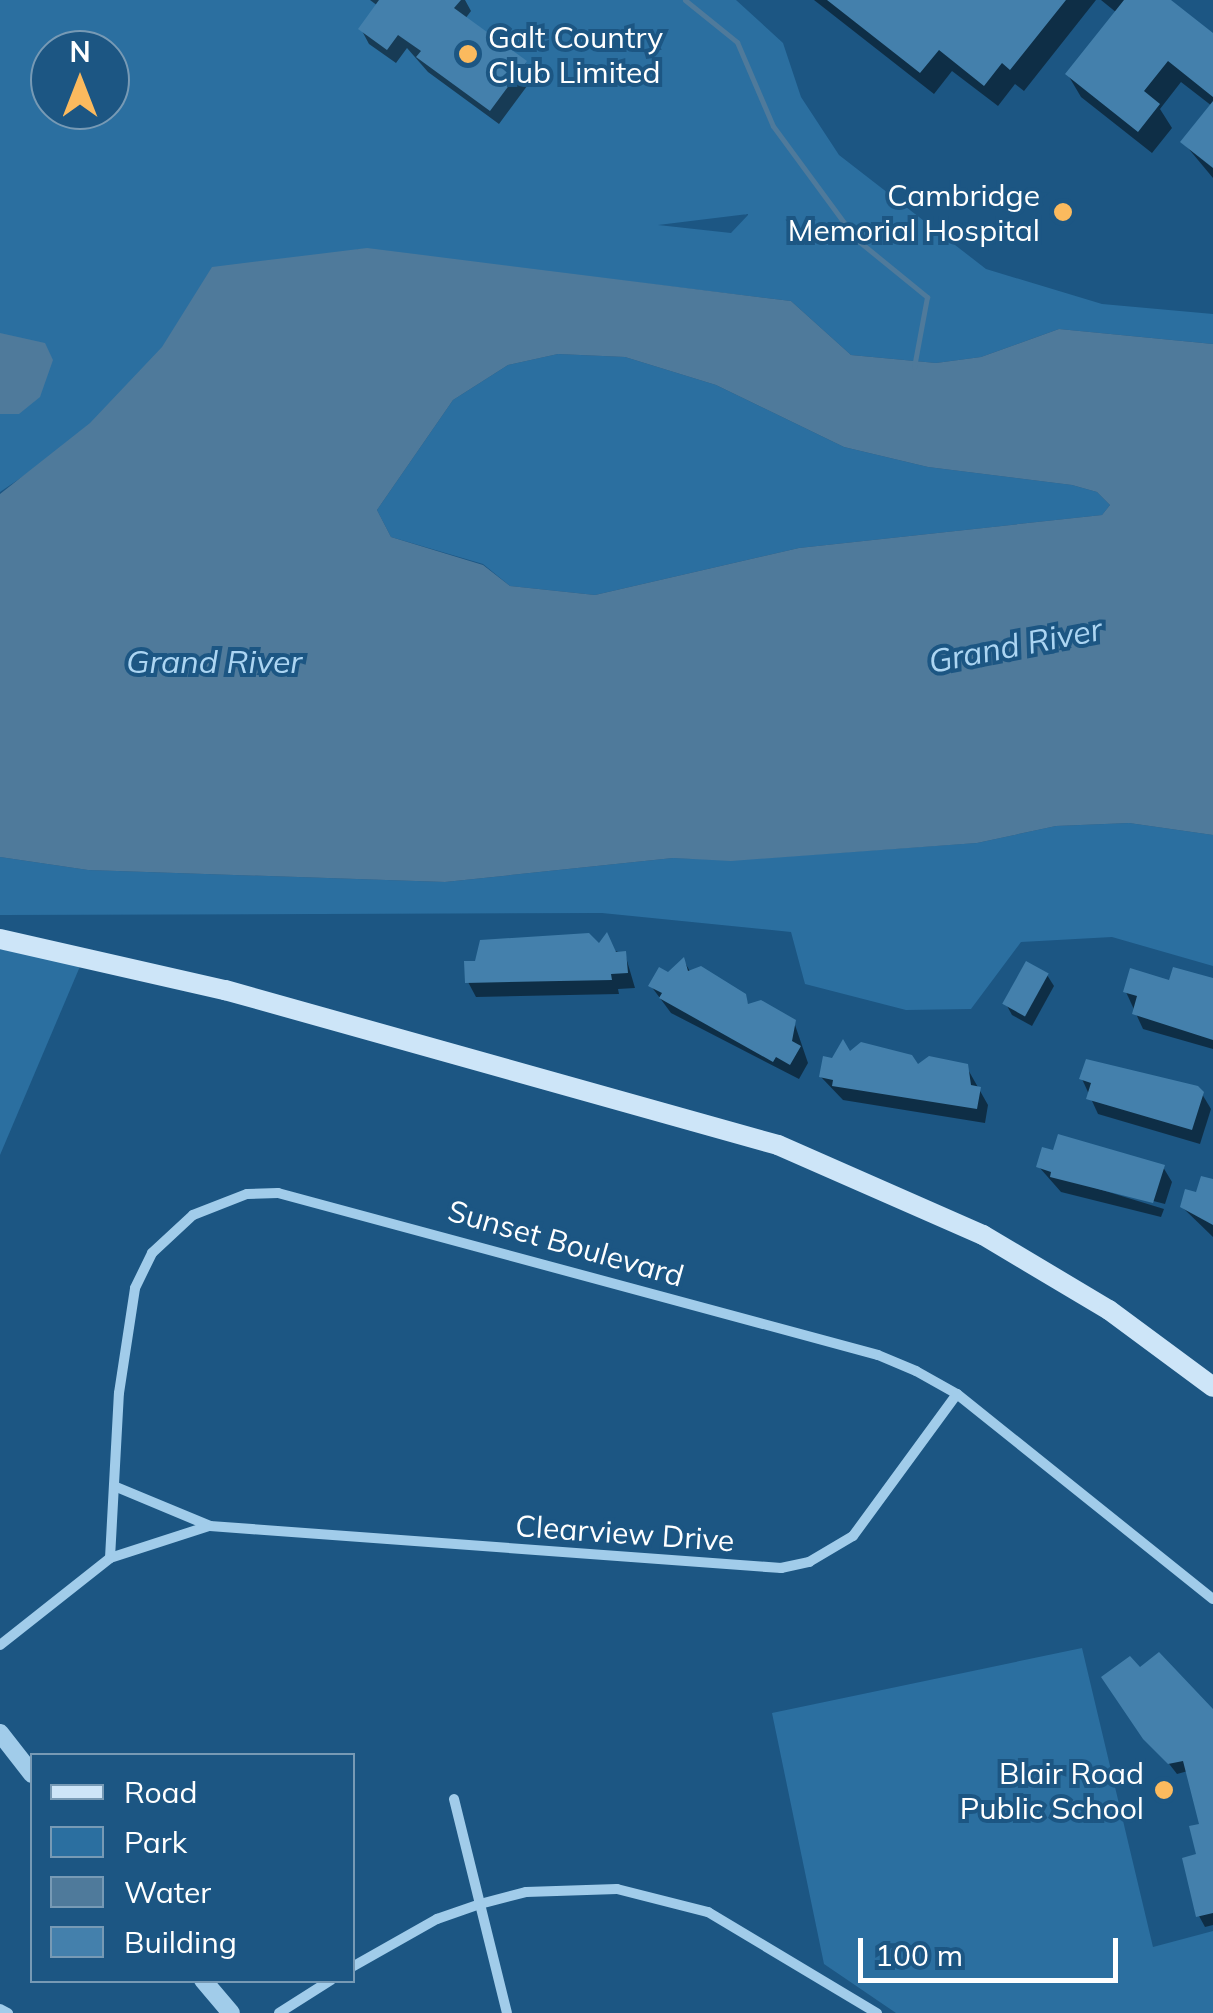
<!DOCTYPE html>
<style>
body{margin:0}
#map{position:relative;width:1213px;height:2013px;overflow:hidden;background:#1c5683;font-family:Mulish,sans-serif}
div>[style]{position:absolute}
.green>*{inset:0;background:#2b6fa0}
.water>*{inset:0;background:#4f7a9b}
.shadow>*{inset:0;background:#0007}
.stream>*{height:5px;margin:-2.5px;padding:0 2.5px;transform-origin:2.5px;border-radius:2.5px;background:#4f7a9b}
.building>*{inset:0;background:#4480ac;transform-origin:0 0}
.minor>*{height:10px;margin:-5px;padding:0 5px;transform-origin:5px;border-radius:5px;background:#a1ccea}
.tertiary>*{height:18px;margin:-9px;padding:0 9px;transform-origin:9px;border-radius:9px;background:#a1ccea}
.secondary>*{height:20px;margin:-10px;padding:0 10px;transform-origin:10px;border-radius:10px;background:#cde5f8}
.dots>*{width:28px;height:28px;translate:-50% -50%;box-sizing:border-box;border:5px solid #1c5683;border-radius:50%}
span{translate:-50% -50%;white-space:nowrap;text-align:center;line-height:1.15;-webkit-text-stroke:8px #1c5683;paint-order:stroke}
.poi-label{font-size:30px;color:#fff}
.left{translate:0 -50%;text-align:left}
.right{translate:-100% -50%;text-align:right}
.street-label{font-size:30px;color:#fff}
.water-label{font-size:32px;color:#acd5f2;font-style:italic}
.legend{position:absolute;left:30px;top:1753px;width:325px;height:230px;box-sizing:border-box;background:#1c5683;border:2px solid #779ab5;margin:0;padding:12px 18px;list-style:none;font-size:30px;color:#fff}
.legend li{display:flex;align-items:center;gap:20px;height:50px}
.legend b{width:50px;border:2px solid #779ab5}
.north{position:absolute;left:30px;top:30px;width:100px;height:100px;box-sizing:border-box;background:#1c5683;border:2px solid #779ab5;border-radius:50%;rotate:0deg;font-size:28px;font-weight:700;line-height:40px;text-align:center;color:#fff}
.north::after{content:'';display:block;margin:auto;width:35px;height:45px;background:#fbba5e;clip-path:polygon(50% 0,100% 100%,50% 72%,0 100%)}
.scale{position:absolute;left:858px;top:1938px;width:260px;height:45px;box-sizing:border-box;border:5px solid #fff;border-top:0;padding-left:12px;font-size:30px;line-height:35px;white-space:nowrap;color:#fff;-webkit-text-stroke:8px #1c5683;paint-order:stroke}
</style>
<div id="map">
<div class="green">
<i style="clip-path:polygon(evenodd,0 0,736px 0,783px 43px,801px 97px,839px 155px,986px 269px,1102px 304px,1213px 314px,1213px 344px,1059px 329px,981px 357px,936px 363px,851px 355px,791px 301px,358px 249px,0 492px,0 0,50px 50px,110px 50px,110px 110px,50px 110px,50px 50px,0 0,748px 215px,731px 233px,658px 225px,748px 214px,748px 215px)"></i>
<i style="clip-path:polygon(558px 354px,625px 357px,716px 385px,844px 447px,928px 467px,1072px 485px,1097px 492px,1110px 505px,1102px 515px,799px 548px,595px 595px,510px 586px,483px 564px,391px 537px,377px 510px,453px 400px,508px 365px)"></i>
<i style="clip-path:polygon(1129px 823px,1213px 835px,1213px 966px,1112px 937px,1021px 942px,971px 1009px,906px 1010px,805px 984px,791px 932px,602px 913px,0 915px,0 857px,88px 870px,445px 882px,673px 858px,732px 860px,977px 843px,1056px 826px)"></i>
<i style="clip-path:polygon(0 949px,81px 964px,0 1155px)"></i>
<i style="clip-path:polygon(1082px 1648px,1153px 1947px,1213px 1931px,1213px 2013px,896px 2013px,824px 1964px,772px 1713px)"></i>
</div>
<div class="water">
<i style="clip-path:polygon(evenodd,367px 248px,791px 301px,851px 355px,936px 363px,981px 357px,1059px 329px,1213px 344px,1213px 835px,1129px 823px,1056px 826px,977px 843px,731px 861px,673px 858px,445px 882px,88px 870px,0 857px,0 494px,90px 423px,162px 347px,212px 267px,367px 248px,558px 354px,625px 357px,716px 385px,844px 447px,928px 467px,1072px 485px,1097px 492px,1110px 505px,1102px 515px,799px 548px,595px 595px,510px 586px,483px 565px,391px 537px,377px 510px,453px 400px,508px 365px,558px 354px)"></i>
<i style="clip-path:polygon(0 333px,45px 343px,53px 360px,40px 397px,19px 414px,0 414px)"></i>
</div>
<div class="shadow">
<i style="clip-path:polygon(370px 0,465px 0,471px 11px,465px 19px,525px 63px,533px 78px,499px 124px,428px 72px,407px 48px,396px 63px,369px 44px,361px 29px,378px 6px)"></i>
<i style="clip-path:polygon(814px 0,1096px 0,1024px 91px,1015px 84px,998px 106px,952px 71px,934px 94px)"></i>
<i style="clip-path:polygon(1101px 0,1167px 0,1213px 36px,1213px 178px,1183px 142px,1212px 106px,1181px 82px,1160px 109px,1172px 128px,1152px 153px,1081px 97px,1068px 75px,1117px 13px)"></i>
<i style="clip-path:polygon(599px 946px,625px 954px,635px 988px,618px 989px,619px 994px,476px 997px,468px 982px)"></i>
<i style="clip-path:polygon(684px 961px,691px 973px,744px 996px,749px 1006px,794px 1022px,808px 1063px,799px 1079px,671px 1013px,651px 986px)"></i>
<i style="clip-path:polygon(1047px 975px,1054px 986px,1032px 1026px,1012px 1015px,1006px 1004px)"></i>
<i style="clip-path:polygon(1213px 981px,1213px 1049px,1143px 1029px,1126px 992px)"></i>
<i style="clip-path:polygon(850px 1054px,917px 1068px,966px 1066px,988px 1105px,985px 1123px,843px 1100px,821px 1077px,833px 1061px)"></i>
<i style="clip-path:polygon(1082px 1079px,1202px 1094px,1211px 1109px,1200px 1144px,1098px 1114px)"></i>
<i style="clip-path:polygon(1039px 1167px,1163px 1167px,1172px 1182px,1165px 1204px,1053px 1175px,1164px 1209px,1161px 1217px,1061px 1192px)"></i>
<i style="clip-path:polygon(1213px 1182px,1213px 1237px,1182px 1207px)"></i>
<i style="clip-path:polygon(1139px 1671px,1213px 1714px,1213px 1925px,1205px 1927px,1199px 1916px,1202px 1825px,1188px 1771px,1177px 1774px,1110px 1688px)"></i>
</div>
<div class="stream">
<i style="left:685px;top:0;width:67px;rotate:38.9deg"></i>
<i style="left:737px;top:42px;width:91px;rotate:66.8deg"></i>
<i style="left:773px;top:126px;width:140px;rotate:53.7deg"></i>
<i style="left:856px;top:239px;width:92px;rotate:39.2deg"></i>
<i style="left:927px;top:297px;width:71px;rotate:100.5deg"></i>
</div>
<div class="building">
<i style="clip-path:polygon(379px 0,461px 0,454px 8px,527px 61px,490px 111px,416px 57px,421px 51px,398px 35px,387px 50px,358px 29px)"></i>
<i style="clip-path:polygon(827px 0,1066px 0,1010px 70px,1002px 63px,984px 86px,939px 50px,920px 73px)"></i>
<i style="clip-path:polygon(1124px 0,1171px 0,1213px 33px,1213px 97px,1168px 61px,1144px 91px,1160px 104px,1138px 132px,1065px 74px)"></i>
<i style="clip-path:polygon(1213px 101px,1213px 168px,1180px 142px)"></i>
<i style="clip-path:polygon(607px 932px,616px 952px,626px 951px,628px 973px,611px 974px,612px 980px,465px 983px,464px 961px,475px 961px,480px 940px,589px 933px,599px 943px)"></i>
<i style="clip-path:polygon(684px 957px,688px 971px,701px 966px,746px 994px,748px 1004px,761px 1000px,796px 1020px,792px 1041px,801px 1046px,790px 1065px,776px 1057px,773px 1062px,659px 998px,662px 993px,648px 986px,659px 967px,668px 972px)"></i>
<i style="left:1026px;top:961px;width:26px;height:49px;rotate:29deg"></i>
<i style="clip-path:polygon(1173px 967px,1213px 978px,1213px 1040px,1132px 1014px,1137px 996px,1123px 992px,1130px 968px,1169px 980px)"></i>
<i style="clip-path:polygon(843px 1039px,850px 1051px,861px 1042px,912px 1055px,918px 1064px,929px 1056px,968px 1064px,971px 1085px,981px 1087px,977px 1109px,832px 1086px,833px 1080px,819px 1077px,823px 1056px,832px 1058px)"></i>
<i style="clip-path:polygon(1086px 1059px,1198px 1086px,1204px 1092px,1192px 1130px,1086px 1099px,1091px 1083px,1079px 1079px)"></i>
<i style="clip-path:polygon(1058px 1134px,1165px 1165px,1153px 1203px,1050px 1177px,1051px 1172px,1036px 1167px,1042px 1147px,1053px 1150px)"></i>
<i style="clip-path:polygon(1201px 1176px,1213px 1179px,1213px 1225px,1180px 1207px,1185px 1189px,1196px 1192px)"></i>
<i style="clip-path:polygon(1159px 1652px,1213px 1709px,1213px 1913px,1196px 1917px,1182px 1858px,1196px 1854px,1189px 1826px,1199px 1824px,1183px 1761px,1168px 1764px,1143px 1739px,1101px 1677px,1130px 1656px,1140px 1667px)"></i>
</div>
<div class="minor">
<i style="left:114px;top:1486px;width:104px;rotate:22.6deg"></i>
<i style="left:210px;top:1526px;width:573px;rotate:4.21deg"></i>
<i style="left:781px;top:1568px;width:29px;rotate:-12deg"></i>
<i style="left:809px;top:1562px;width:51px;rotate:-30.6deg"></i>
<i style="left:853px;top:1536px;width:176px;rotate:-53.8deg"></i>
<i style="left:110px;top:1558px;width:165px;rotate:-86.9deg"></i>
<i style="left:119px;top:1393px;width:106px;rotate:-81.3deg"></i>
<i style="left:135px;top:1288px;width:39px;rotate:-64deg"></i>
<i style="left:152px;top:1253px;width:56px;rotate:-42.8deg"></i>
<i style="left:193px;top:1215px;width:58px;rotate:-21.3deg"></i>
<i style="left:247px;top:1194px;width:31px;rotate:-2deg"></i>
<i style="left:278px;top:1193px;width:621px;rotate:15.11deg"></i>
<i style="left:878px;top:1355px;width:41px;rotate:22.8deg"></i>
<i style="left:916px;top:1371px;width:47px;rotate:29.3deg"></i>
<i style="left:957px;top:1394px;width:328px;rotate:38.7deg"></i>
<i style="left:0;top:1645px;width:140px;rotate:-38.3deg"></i>
<i style="left:110px;top:1558px;width:104px;rotate:-17.9deg"></i>
<i style="left:454px;top:1799px;width:220px;rotate:76.1deg"></i>
<i style="left:352px;top:1967px;width:98px;rotate:-29.5deg"></i>
<i style="left:437px;top:1919px;width:46px;rotate:-19.2deg"></i>
<i style="left:480px;top:1904px;width:48px;rotate:-14.6deg"></i>
<i style="left:526px;top:1892px;width:91px;rotate:-1.9deg"></i>
<i style="left:617px;top:1889px;width:94px;rotate:14.2deg"></i>
<i style="left:708px;top:1912px;width:197px;rotate:30.9deg"></i>
<i style="left:0;top:2009px;width:9px;rotate:27deg"></i>
<i style="left:279px;top:2013px;width:62px;rotate:-32.4deg"></i>
</div>
<div class="tertiary">
<i style="left:0;top:1733px;width:52px;rotate:52deg"></i>
<i style="left:203px;top:1980px;width:43px;rotate:49.7deg"></i>
</div>
<div class="secondary">
<i style="left:0;top:939px;width:231px;rotate:12.8deg"></i>
<i style="left:225px;top:990px;width:574px;rotate:15.66deg"></i>
<i style="left:778px;top:1145px;width:224px;rotate:23.7deg"></i>
<i style="left:983px;top:1235px;width:147px;rotate:30.8deg"></i>
<i style="left:1109px;top:1310px;width:129px;rotate:36.5deg"></i>
</div>
<div class="dots">
<i style="left:468px;top:54px;background:#fbba5e"></i>
<i style="left:1063px;top:212px;background:#fbba5e"></i>
<i style="left:1164px;top:1790px;background:#fbba5e"></i>
</div>
<div class="poi-label">
<span class="left" style="left:488px;top:54px">Galt Country<br>Club Limited</span>
<span class="right" style="left:1040px;top:212px">Cambridge<br>Memorial Hospital</span>
<span class="right" style="left:1144px;top:1790px">Blair Road<br>Public School</span>
</div>
<div class="street-label">
<span style="left:566px;top:1243px;rotate:16deg">Sunset Boulevard</span>
<span style="left:625px;top:1533px;rotate:4deg">Clearview Drive</span>
</div>
<div class="water-label">
<span style="left:1015px;top:645px;rotate:-11deg">Grand River</span>
<span style="left:214px;top:661px">Grand River</span>
</div>
<ul class="legend">
<li><b style="height:12px;background:#cde5f8"></b>Road</li>
<li><b style="height:28px;background:#2b6fa0"></b>Park</li>
<li><b style="height:28px;background:#4f7a9b"></b>Water</li>
<li><b style="height:28px;background:#4480ac"></b>Building</li>
</ul>
<div class="north">N</div>
<div class="scale">100 m</div>
</div>
